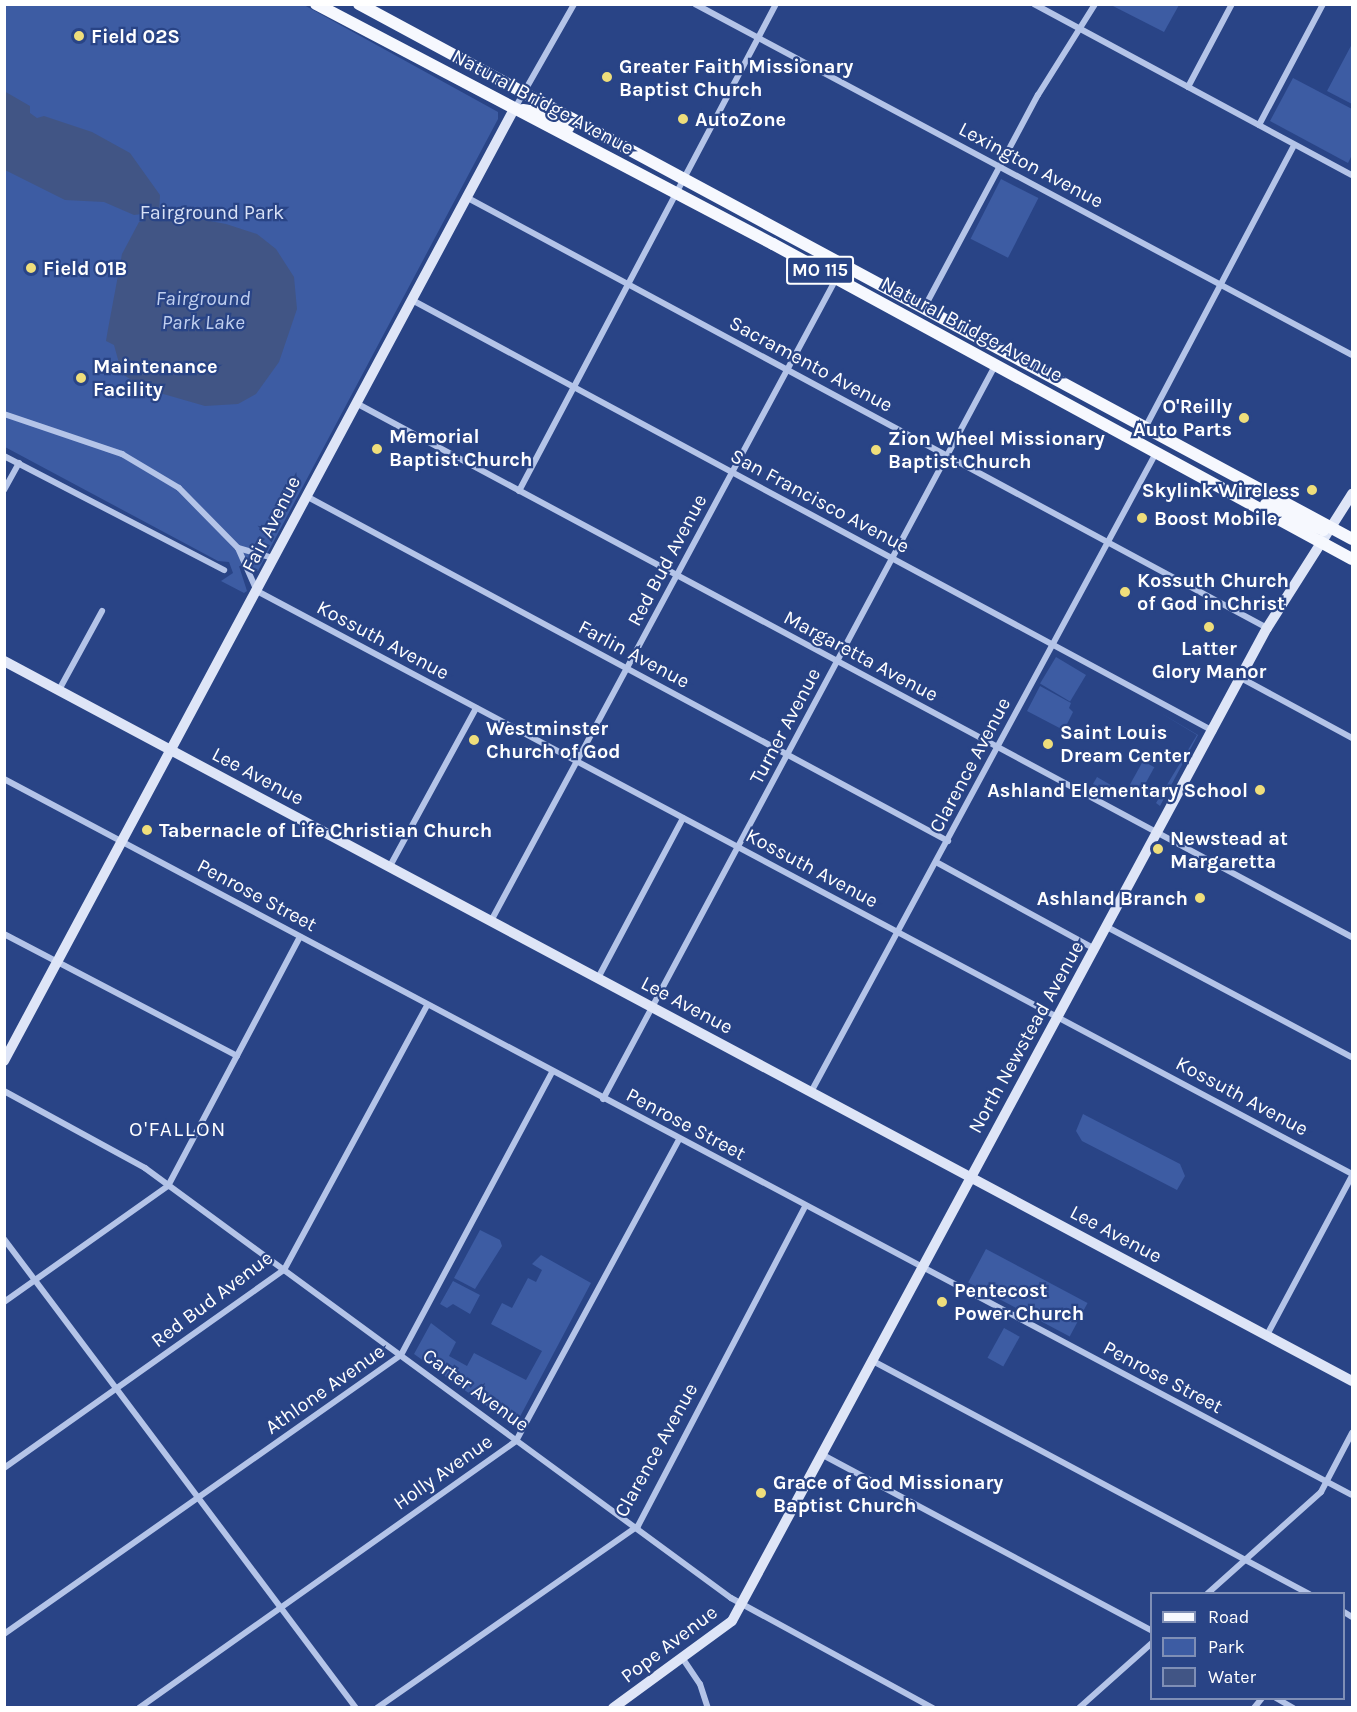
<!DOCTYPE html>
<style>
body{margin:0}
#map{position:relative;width:1357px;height:1712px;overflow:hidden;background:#294486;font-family:Karla,sans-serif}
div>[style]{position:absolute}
.green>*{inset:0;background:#3d5ca3;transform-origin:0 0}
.water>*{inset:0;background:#415585}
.street>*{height:6px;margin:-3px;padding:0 3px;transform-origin:3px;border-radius:3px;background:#b4c4e8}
.secondary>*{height:10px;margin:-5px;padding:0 5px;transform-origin:5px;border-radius:5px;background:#dee5f7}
.primary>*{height:12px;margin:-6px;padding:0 6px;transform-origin:6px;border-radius:6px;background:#f6f8fe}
.dots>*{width:16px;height:16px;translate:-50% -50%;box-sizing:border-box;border:3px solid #294486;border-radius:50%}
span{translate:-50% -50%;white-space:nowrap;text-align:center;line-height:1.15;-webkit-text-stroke:4.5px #294486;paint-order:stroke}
.shield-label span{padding:2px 4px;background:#294486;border:2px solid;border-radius:4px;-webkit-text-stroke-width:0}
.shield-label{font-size:18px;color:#fff;font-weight:700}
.poi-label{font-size:20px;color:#fff;font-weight:700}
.left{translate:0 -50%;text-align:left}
.right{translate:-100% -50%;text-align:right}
.street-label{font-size:20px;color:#fff}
.park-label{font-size:20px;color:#d8e1f6}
.water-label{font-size:21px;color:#c0cfef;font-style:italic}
.neighbourhood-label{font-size:21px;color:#fff;letter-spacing:1.5px}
.frame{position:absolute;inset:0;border:6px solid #fff;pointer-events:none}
.legend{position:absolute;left:1150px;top:1592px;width:195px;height:108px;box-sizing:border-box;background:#294486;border:2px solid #7f8fb6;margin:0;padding:8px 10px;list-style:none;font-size:18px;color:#fff}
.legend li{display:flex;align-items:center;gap:12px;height:30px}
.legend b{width:30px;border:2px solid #7f8fb6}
</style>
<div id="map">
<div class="green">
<i style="clip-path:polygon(4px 5px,304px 5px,498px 112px,498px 119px,258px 571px,239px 566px,247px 591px,244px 593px,221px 581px,233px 573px,229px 562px,218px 561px,5px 447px)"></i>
<i style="clip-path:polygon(1111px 5px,1179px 5px,1164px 32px)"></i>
<i style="clip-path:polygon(1352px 44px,1352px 104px,1327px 91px)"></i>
<i style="clip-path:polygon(1293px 78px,1352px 109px,1352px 155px,1348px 163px,1270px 121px)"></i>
<i style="left:1001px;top:179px;width:42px;height:67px;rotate:27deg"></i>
<i style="left:1056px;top:657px;width:35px;height:31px;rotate:31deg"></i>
<i style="clip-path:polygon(1040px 686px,1071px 703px,1069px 708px,1073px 712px,1066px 726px,1073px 730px,1071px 734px,1027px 711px)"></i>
<i style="clip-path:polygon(1159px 712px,1198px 735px,1160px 806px,1156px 803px,1197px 735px)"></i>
<i style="left:1143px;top:761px;width:13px;height:30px;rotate:29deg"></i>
<i style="left:1097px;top:777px;width:28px;height:8px;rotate:30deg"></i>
<i style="clip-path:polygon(1083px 1114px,1180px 1164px,1185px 1176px,1177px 1190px,1082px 1141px,1076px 1131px)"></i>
<i style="clip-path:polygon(480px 1230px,500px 1240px,502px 1246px,475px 1289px,454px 1278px)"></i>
<i style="left:986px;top:1249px;width:115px;height:38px;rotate:28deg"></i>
<i style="clip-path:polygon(541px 1255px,591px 1283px,515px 1426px,414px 1354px,431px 1323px,456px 1342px,449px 1356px,467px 1366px,474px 1353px,526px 1380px,542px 1351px,491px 1324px,502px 1303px,512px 1308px,528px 1278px,536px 1282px,542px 1270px,532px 1264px)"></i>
<i style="clip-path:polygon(453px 1281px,480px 1295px,470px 1314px,453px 1304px,447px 1308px,440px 1304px)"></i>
<i style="left:1004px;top:1328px;width:18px;height:34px;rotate:29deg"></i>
</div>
<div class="water">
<i style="clip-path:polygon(4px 91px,30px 106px,30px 113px,37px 118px,44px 116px,92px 132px,130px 153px,160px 195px,159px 216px,168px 213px,226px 224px,257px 234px,276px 249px,294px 277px,297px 309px,279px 362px,256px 394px,238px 404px,205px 406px,146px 389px,122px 374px,114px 345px,106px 341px,108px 329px,122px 254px,139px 222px,144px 221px,142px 214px,134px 215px,104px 202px,65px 200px,5px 170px)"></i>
</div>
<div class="street">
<i style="left:695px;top:4px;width:745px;rotate:28.11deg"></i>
<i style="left:1034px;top:4px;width:361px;rotate:28.3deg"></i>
<i style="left:1188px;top:87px;width:94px;rotate:-62.1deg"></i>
<i style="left:515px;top:108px;width:120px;rotate:-60.4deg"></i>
<i style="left:1259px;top:125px;width:137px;rotate:-62.1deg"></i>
<i style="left:466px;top:197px;width:910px;rotate:28.28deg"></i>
<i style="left:412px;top:300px;width:910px;rotate:28.28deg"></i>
<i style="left:923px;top:310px;width:244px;rotate:-61.9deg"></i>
<i style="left:1038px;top:95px;width:107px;rotate:-57.9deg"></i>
<i style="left:356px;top:403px;width:1130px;rotate:28.2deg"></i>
<i style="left:4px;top:414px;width:125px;rotate:18.7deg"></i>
<i style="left:122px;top:454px;width:66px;rotate:30.8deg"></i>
<i style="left:179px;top:488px;width:84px;rotate:45.5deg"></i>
<i style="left:238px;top:548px;width:47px;rotate:66.2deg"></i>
<i style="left:257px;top:591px;width:1241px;rotate:28.03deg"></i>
<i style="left:1145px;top:428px;width:320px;rotate:-62.2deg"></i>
<i style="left:4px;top:456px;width:248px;rotate:27.4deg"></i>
<i style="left:4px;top:490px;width:31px;rotate:-61deg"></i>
<i style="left:519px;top:491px;width:551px;rotate:-62.18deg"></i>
<i style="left:306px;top:496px;width:729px;rotate:28.25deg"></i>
<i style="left:238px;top:548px;width:37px;rotate:16deg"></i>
<i style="left:1241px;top:678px;width:126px;rotate:28.4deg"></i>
<i style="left:59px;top:690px;width:90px;rotate:-61.4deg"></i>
<i style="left:4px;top:779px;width:1526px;rotate:27.98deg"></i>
<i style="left:936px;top:862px;width:181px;rotate:28.7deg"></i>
<i style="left:390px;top:866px;width:180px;rotate:-61.4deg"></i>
<i style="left:491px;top:921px;width:729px;rotate:-61.75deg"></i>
<i style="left:1107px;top:927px;width:277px;rotate:28deg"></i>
<i style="left:4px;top:934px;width:263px;rotate:27.6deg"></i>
<i style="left:598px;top:978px;width:181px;rotate:-62deg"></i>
<i style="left:4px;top:1091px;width:161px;rotate:28.6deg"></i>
<i style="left:145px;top:1168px;width:727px;rotate:36.27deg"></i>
<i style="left:731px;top:1598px;width:230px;rotate:28.6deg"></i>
<i style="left:811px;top:1092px;width:726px;rotate:-61.64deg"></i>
<i style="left:603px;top:1099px;width:833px;rotate:-61.87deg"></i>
<i style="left:4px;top:1239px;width:586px;rotate:53.11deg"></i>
<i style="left:4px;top:1302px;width:201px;rotate:-35.3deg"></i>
<i style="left:168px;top:1186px;width:282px;rotate:-62.1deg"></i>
<i style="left:1267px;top:1335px;width:180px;rotate:-61.9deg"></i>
<i style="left:871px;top:1360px;width:497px;rotate:28.1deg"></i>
<i style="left:821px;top:1454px;width:375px;rotate:28.1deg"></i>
<i style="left:4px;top:1468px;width:343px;rotate:-35.3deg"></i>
<i style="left:284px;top:1270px;width:300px;rotate:-61.6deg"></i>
<i style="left:1207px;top:1594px;width:153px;rotate:-41.8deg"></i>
<i style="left:1321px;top:1492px;width:67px;rotate:-62.3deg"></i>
<i style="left:1344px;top:1612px;width:9px;rotate:32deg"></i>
<i style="left:4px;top:1634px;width:485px;rotate:-35.1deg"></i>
<i style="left:401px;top:1355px;width:321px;rotate:-61.9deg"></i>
<i style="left:683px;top:1659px;width:30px;rotate:56deg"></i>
<i style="left:700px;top:1684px;width:25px;rotate:72deg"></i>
<i style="left:1276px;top:1698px;width:20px;rotate:30deg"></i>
<i style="left:139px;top:1708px;width:462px;rotate:-35.3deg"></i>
<i style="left:516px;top:1441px;width:342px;rotate:-61.6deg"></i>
<i style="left:377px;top:1708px;width:318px;rotate:-34.9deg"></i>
<i style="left:638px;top:1526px;width:361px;rotate:-62.4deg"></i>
<i style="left:1079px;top:1708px;width:98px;rotate:-41.7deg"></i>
<i style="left:1254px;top:1708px;width:13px;rotate:-51deg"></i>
</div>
<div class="secondary">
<i style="left:4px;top:661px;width:1528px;rotate:28.11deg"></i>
<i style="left:4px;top:1061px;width:1080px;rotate:-61.82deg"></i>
<i style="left:613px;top:1708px;width:147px;rotate:-36.2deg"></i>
<i style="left:732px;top:1621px;width:1128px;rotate:-61.69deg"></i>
<i style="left:1267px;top:628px;width:159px;rotate:-57.6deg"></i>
</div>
<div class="primary">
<i style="left:316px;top:4px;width:516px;rotate:27.71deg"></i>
<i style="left:773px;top:244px;width:659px;rotate:28.55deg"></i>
<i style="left:359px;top:4px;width:1128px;rotate:28.31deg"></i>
<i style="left:523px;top:110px;width:15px;rotate:8deg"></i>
<i style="left:538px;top:112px;width:34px;rotate:27deg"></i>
<i style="left:1266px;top:504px;width:63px;rotate:24.5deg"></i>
</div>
<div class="dots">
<i style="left:79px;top:36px;background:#efde7b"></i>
<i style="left:607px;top:77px;background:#efde7b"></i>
<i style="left:683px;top:119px;background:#efde7b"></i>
<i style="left:31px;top:268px;background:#efde7b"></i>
<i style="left:81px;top:378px;background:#efde7b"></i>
<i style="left:1244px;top:418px;background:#efde7b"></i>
<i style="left:377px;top:449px;background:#efde7b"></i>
<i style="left:876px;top:450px;background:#efde7b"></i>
<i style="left:1312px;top:490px;background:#efde7b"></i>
<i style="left:1142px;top:518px;background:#efde7b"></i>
<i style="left:1125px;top:592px;background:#efde7b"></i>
<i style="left:1209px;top:627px;background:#efde7b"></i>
<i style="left:474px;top:740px;background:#efde7b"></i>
<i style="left:1048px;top:744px;background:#efde7b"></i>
<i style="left:1260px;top:790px;background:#efde7b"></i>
<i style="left:147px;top:830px;background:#efde7b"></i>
<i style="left:1158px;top:849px;background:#efde7b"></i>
<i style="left:1200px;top:898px;background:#efde7b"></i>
<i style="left:942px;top:1302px;background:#efde7b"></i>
<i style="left:761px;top:1493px;background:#efde7b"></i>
</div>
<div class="shield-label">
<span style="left:820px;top:270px">MO 115</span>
</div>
<div class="poi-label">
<span class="left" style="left:91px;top:36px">Field 02S</span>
<span class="left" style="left:619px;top:78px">Greater Faith Missionary<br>Baptist Church</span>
<span class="left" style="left:695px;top:119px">AutoZone</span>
<span class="left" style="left:43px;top:268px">Field 01B</span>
<span class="left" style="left:93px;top:378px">Maintenance<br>Facility</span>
<span class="right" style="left:1232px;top:418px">O'Reilly<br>Auto Parts</span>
<span class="left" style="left:389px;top:448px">Memorial<br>Baptist Church</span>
<span class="left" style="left:888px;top:450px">Zion Wheel Missionary<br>Baptist Church</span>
<span class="right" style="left:1300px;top:490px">Skylink Wireless</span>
<span class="left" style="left:1154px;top:518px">Boost Mobile</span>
<span class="left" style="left:1137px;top:592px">Kossuth Church<br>of God in Christ</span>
<span style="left:1209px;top:660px">Latter<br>Glory Manor</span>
<span class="left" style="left:486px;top:740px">Westminster<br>Church of God</span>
<span class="left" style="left:1060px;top:744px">Saint Louis<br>Dream Center</span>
<span class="right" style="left:1248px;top:790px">Ashland Elementary School</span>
<span class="left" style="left:159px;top:830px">Tabernacle of Life Christian Church</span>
<span class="left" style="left:1170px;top:850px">Newstead at<br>Margaretta</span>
<span class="right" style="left:1188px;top:898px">Ashland Branch</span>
<span class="left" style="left:954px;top:1302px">Pentecost<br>Power Church</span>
<span class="left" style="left:773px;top:1494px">Grace of God Missionary<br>Baptist Church</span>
</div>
<div class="street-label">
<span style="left:543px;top:102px;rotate:28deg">Natural Bridge Avenue</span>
<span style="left:1031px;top:165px;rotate:28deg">Lexington Avenue</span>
<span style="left:972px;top:329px;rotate:28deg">Natural Bridge Avenue</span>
<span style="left:811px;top:364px;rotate:28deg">Sacramento Avenue</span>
<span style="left:820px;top:501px;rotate:28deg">San Francisco Avenue</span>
<span style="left:271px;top:524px;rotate:-63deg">Fair Avenue</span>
<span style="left:667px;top:560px;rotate:-62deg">Red Bud Avenue</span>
<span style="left:383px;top:640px;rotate:28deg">Kossuth Avenue</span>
<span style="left:634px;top:654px;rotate:28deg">Farlin Avenue</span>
<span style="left:861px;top:656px;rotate:28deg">Margaretta Avenue</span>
<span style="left:785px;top:726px;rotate:-62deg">Turner Avenue</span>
<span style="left:970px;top:765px;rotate:-62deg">Clarence Avenue</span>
<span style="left:258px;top:776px;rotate:28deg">Lee Avenue</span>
<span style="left:812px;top:868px;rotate:28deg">Kossuth Avenue</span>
<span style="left:257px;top:895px;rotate:28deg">Penrose Street</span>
<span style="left:687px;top:1005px;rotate:28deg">Lee Avenue</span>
<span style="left:1026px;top:1037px;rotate:-61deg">North Newstead Avenue</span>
<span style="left:1242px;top:1096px;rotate:28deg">Kossuth Avenue</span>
<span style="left:686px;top:1124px;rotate:28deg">Penrose Street</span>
<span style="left:1116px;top:1234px;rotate:28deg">Lee Avenue</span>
<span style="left:212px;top:1299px;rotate:-37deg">Red Bud Avenue</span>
<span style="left:1163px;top:1377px;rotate:28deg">Penrose Street</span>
<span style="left:325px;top:1389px;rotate:-35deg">Athlone Avenue</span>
<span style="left:476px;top:1390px;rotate:36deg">Carter Avenue</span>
<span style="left:656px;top:1450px;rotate:-61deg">Clarence Avenue</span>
<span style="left:443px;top:1472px;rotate:-35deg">Holly Avenue</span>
<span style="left:669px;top:1644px;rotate:-37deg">Pope Avenue</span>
</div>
<div class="park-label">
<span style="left:212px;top:212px">Fairground Park</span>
</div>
<div class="water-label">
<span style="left:203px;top:310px">Fairground<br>Park Lake</span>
</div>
<div class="neighbourhood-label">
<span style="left:178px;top:1129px">O'FALLON</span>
</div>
<div class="frame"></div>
<ul class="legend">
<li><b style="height:8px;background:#f6f8fe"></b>Road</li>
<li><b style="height:16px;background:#3d5ca3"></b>Park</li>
<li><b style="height:16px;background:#415585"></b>Water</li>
</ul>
</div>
